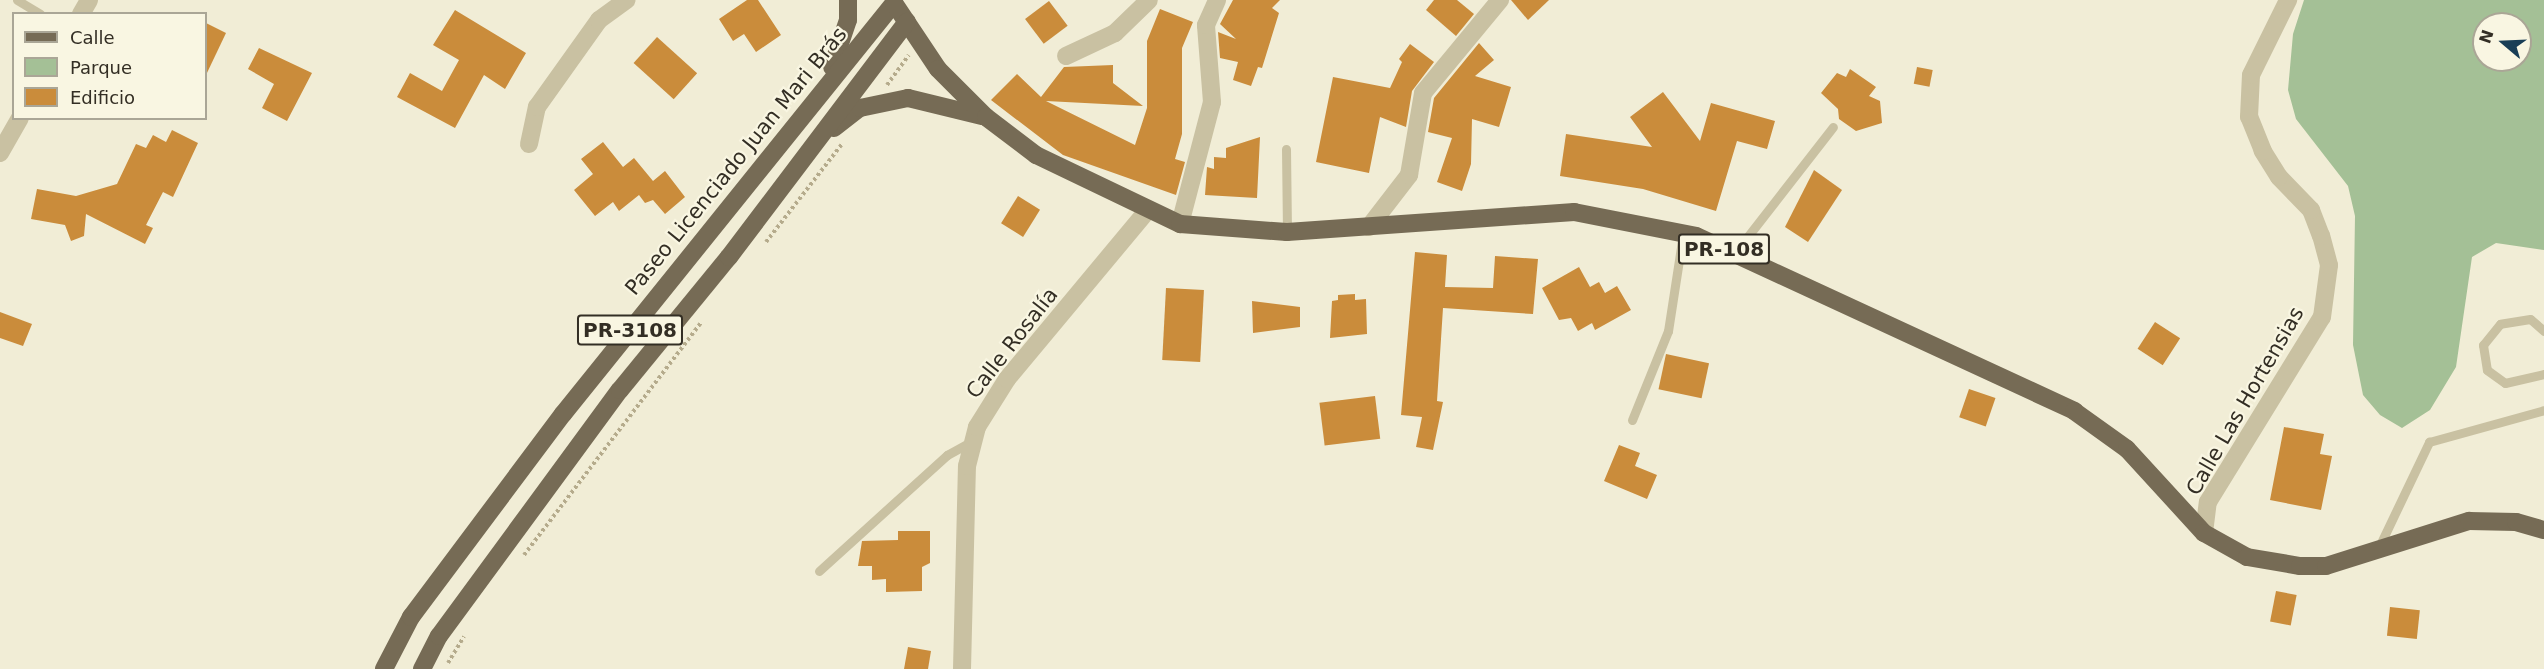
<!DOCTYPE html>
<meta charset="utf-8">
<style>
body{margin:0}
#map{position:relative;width:2544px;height:669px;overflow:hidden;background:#f1edd6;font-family:"DejaVu Sans",sans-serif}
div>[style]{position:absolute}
.green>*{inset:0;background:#a4c096}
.building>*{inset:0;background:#ca8c3b;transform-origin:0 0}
.path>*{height:4px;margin-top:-2px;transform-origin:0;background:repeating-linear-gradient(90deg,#b5ab8c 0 3px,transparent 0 6px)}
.lane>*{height:9px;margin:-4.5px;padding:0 4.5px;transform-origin:4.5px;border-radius:4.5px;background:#c9c1a2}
.street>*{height:18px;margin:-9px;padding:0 9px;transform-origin:9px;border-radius:9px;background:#c9c1a2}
.primary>*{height:18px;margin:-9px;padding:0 9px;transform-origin:9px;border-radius:9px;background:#766b55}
span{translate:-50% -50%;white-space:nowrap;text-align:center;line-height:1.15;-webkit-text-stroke:4.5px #f9f6e2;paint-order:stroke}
.shield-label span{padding:2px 4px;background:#f9f6e2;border:2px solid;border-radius:4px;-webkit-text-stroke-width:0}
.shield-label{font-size:20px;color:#332e24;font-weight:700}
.street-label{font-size:21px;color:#332e24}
.legend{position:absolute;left:12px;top:12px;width:195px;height:108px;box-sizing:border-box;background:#f9f6e2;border:2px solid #aaa696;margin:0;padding:8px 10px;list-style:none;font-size:18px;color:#332e24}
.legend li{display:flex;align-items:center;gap:12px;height:30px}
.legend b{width:30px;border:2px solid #aaa696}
.north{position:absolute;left:2472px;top:12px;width:60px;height:60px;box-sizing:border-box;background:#f9f6e2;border:2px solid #aaa696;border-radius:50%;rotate:289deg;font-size:16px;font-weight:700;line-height:24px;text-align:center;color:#332e24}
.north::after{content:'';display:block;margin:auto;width:21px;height:27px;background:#193e56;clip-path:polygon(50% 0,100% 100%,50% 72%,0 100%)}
</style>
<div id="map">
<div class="green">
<i style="clip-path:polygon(evenodd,2304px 0,2544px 0,2544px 250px,2496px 243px,2472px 257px,2456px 367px,2430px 410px,2402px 428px,2380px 415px,2363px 395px,2353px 345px,2355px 216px,2348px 186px,2296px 119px,2288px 90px,2293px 34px,2304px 0,2484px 24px,2520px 24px,2520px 60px,2484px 60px,2484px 24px)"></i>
</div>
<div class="building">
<i style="clip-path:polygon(747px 0,758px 0,781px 35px,756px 52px,744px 34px,733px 41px,719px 19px)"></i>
<i style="clip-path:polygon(1233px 0,1280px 0,1272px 8px,1279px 13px,1262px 68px,1258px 67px,1251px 86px,1233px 80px,1238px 62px,1220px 58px,1218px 32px,1236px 39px,1220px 24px)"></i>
<i style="clip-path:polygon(1434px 0,1457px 0,1474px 14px,1456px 36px,1426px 10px)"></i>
<i style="clip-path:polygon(1511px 0,1549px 0,1528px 20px)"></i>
<i style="left:1049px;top:1px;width:31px;height:30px;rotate:53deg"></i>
<i style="clip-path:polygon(1160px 9px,1193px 22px,1182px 48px,1182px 134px,1175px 159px,1185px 162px,1176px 195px,1063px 155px,991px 100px,1017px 74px,1041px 97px,1064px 67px,1113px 65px,1113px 83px,1143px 106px,1046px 101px,1135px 145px,1147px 108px,1147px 41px)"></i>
<i style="clip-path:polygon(455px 10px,526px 53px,505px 89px,484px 75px,455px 128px,397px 97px,410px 73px,442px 91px,459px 60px,433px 45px)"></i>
<i style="clip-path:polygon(206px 23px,226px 33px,206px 75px)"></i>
<i style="left:657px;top:37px;width:54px;height:35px;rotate:42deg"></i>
<i style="clip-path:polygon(1479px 43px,1494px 60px,1475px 76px,1511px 87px,1499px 127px,1472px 119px,1471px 164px,1462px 191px,1437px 182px,1452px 138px,1428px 132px,1434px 98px)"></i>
<i style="clip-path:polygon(1410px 44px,1434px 62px,1412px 91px,1406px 127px,1380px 117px,1369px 173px,1316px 162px,1333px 77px,1390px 88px,1402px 62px,1399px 59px)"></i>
<i style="clip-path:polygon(259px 48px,312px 73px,287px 121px,262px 108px,274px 84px,248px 69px)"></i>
<i style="left:1917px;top:67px;width:16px;height:17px;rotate:11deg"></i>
<i style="clip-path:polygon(1850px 69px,1876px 87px,1869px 96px,1880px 101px,1882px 123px,1856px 131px,1839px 119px,1838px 109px,1821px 93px,1837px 73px,1846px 77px)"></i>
<i style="clip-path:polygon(1663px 92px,1700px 141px,1711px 103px,1775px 121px,1767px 149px,1737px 141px,1716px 211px,1643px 189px,1560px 176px,1566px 134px,1652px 147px,1630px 117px)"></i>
<i style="clip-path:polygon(172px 130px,198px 143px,173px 197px,163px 192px,146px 225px,153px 228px,145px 244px,86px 214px,84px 236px,71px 241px,65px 225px,31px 219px,37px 189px,76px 196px,117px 184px,136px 144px,146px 148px,153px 135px,166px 142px)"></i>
<i style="clip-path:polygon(1260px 137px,1257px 198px,1205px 195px,1207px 167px,1214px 169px,1214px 157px,1226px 158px,1226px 148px)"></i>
<i style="clip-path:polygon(603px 142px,623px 167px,634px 158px,653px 181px,665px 171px,685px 197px,665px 214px,653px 200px,645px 203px,639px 195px,619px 211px,613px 202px,595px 216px,574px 190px,593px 174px,581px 159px)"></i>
<i style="clip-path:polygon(1814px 170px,1842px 190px,1808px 242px,1785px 227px)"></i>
<i style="left:1018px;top:196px;width:26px;height:32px;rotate:32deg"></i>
<i style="clip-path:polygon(1415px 252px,1447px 255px,1445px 287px,1493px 288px,1495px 256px,1538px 259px,1533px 314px,1443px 308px,1437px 401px,1443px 402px,1433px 450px,1416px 447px,1422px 417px,1401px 415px)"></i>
<i style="clip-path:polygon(1579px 267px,1590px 287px,1599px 282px,1605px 293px,1617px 286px,1631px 310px,1595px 330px,1592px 323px,1578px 331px,1571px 318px,1559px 320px,1542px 288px)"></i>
<i style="left:1166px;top:288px;width:38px;height:72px;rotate:3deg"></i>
<i style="clip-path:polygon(1355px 294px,1355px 300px,1366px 299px,1367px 334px,1330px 338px,1332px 301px,1338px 300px,1338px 295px)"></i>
<i style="clip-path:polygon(1252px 301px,1300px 307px,1300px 327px,1253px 333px)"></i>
<i style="clip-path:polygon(0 312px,32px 324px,23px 346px,0 338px)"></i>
<i style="left:2155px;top:322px;width:30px;height:32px;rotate:33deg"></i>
<i style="left:1666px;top:354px;width:44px;height:36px;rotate:12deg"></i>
<i style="left:1969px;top:389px;width:28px;height:30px;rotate:19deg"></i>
<i style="left:1375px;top:396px;width:43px;height:56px;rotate:83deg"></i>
<i style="clip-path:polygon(2284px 427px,2324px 434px,2320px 454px,2332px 456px,2321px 510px,2270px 500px)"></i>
<i style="clip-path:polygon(1619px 445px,1640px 453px,1635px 466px,1657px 475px,1647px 499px,1604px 481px)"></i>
<i style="clip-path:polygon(898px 531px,930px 531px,930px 563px,922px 567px,922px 591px,886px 592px,886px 579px,872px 580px,872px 566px,858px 566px,862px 541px,898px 540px)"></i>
<i style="left:2276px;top:591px;width:21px;height:31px;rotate:11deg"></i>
<i style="left:2390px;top:607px;width:30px;height:29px;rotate:6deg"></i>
<i style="clip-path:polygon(908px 647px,931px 651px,928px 669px,904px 669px)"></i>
</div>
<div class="path">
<i style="left:887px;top:85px;width:37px;rotate:-54deg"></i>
<i style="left:766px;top:242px;width:124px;rotate:-52.2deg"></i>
<i style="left:524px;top:555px;width:292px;rotate:-52.7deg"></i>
<i style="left:448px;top:663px;width:31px;rotate:-59deg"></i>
</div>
<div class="lane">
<i style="left:17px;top:0;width:27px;rotate:31deg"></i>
<i style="left:1286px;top:149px;width:83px;rotate:89.3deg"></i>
<i style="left:1734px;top:254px;width:161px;rotate:-52.1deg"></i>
<i style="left:2544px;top:331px;width:18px;rotate:-139deg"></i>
<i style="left:2530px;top:319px;width:30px;rotate:171deg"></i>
<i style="left:2500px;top:324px;width:27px;rotate:129deg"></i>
<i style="left:2483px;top:345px;width:25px;rotate:81deg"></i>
<i style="left:2487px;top:370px;width:22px;rotate:36deg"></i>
<i style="left:2505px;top:383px;width:40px;rotate:-13deg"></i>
<i style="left:1632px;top:420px;width:96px;rotate:-68deg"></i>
<i style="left:1668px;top:331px;width:98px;rotate:-81.2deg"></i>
<i style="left:2378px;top:549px;width:119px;rotate:-64.5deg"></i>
<i style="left:2429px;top:442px;width:119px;rotate:-15.5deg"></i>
<i style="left:819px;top:571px;width:173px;rotate:-42.2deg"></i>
<i style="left:947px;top:455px;width:29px;rotate:-29deg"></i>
</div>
<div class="street">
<i style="left:81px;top:14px;width:16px;rotate:-60deg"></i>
<i style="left:1066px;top:56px;width:54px;rotate:-25.1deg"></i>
<i style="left:1115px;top:33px;width:47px;rotate:-44.1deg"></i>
<i style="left:529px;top:144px;width:38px;rotate:-78deg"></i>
<i style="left:537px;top:107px;width:107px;rotate:-54.5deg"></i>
<i style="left:599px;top:20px;width:34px;rotate:-36deg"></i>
<i style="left:0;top:153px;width:40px;rotate:-60.3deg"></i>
<i style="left:1180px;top:224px;width:126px;rotate:-75.3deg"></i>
<i style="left:1212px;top:102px;width:77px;rotate:-94.5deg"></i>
<i style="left:1206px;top:25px;width:27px;rotate:-66deg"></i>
<i style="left:1369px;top:227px;width:66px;rotate:-52.4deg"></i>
<i style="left:1409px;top:175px;width:83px;rotate:-80.3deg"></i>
<i style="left:1423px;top:93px;width:121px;rotate:-50.4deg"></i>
<i style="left:2204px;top:533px;width:31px;rotate:-83deg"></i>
<i style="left:2208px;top:502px;width:217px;rotate:-58.4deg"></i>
<i style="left:2322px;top:317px;width:52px;rotate:-82.3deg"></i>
<i style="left:2329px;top:265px;width:30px;rotate:-105deg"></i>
<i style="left:2321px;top:236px;width:28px;rotate:-111deg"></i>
<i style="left:2311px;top:210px;width:46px;rotate:-134.1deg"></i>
<i style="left:2279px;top:177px;width:31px;rotate:-122deg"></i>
<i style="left:2263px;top:151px;width:37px;rotate:-112deg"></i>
<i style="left:2249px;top:117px;width:42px;rotate:-87.3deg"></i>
<i style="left:2251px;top:75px;width:84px;rotate:-63.7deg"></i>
<i style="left:962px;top:669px;width:203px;rotate:-88.6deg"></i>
<i style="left:967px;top:466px;width:40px;rotate:-75.6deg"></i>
<i style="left:977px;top:427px;width:57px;rotate:-58deg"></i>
<i style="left:1007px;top:379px;width:220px;rotate:-50.2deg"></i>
</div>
<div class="primary">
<i style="left:832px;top:67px;width:50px;rotate:-71.2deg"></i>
<i style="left:848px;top:20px;width:20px;rotate:-90deg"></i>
<i style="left:834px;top:128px;width:33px;rotate:-38deg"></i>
<i style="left:860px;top:108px;width:49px;rotate:-11.8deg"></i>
<i style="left:908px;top:98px;width:76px;rotate:13.7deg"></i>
<i style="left:384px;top:669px;width:59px;rotate:-62.6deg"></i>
<i style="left:411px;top:617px;width:254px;rotate:-53.2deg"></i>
<i style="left:563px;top:414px;width:528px;rotate:-51.15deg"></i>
<i style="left:894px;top:3px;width:79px;rotate:56.3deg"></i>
<i style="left:938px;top:69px;width:68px;rotate:45deg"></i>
<i style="left:986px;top:117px;width:63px;rotate:37.2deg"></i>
<i style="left:1036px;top:155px;width:160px;rotate:25.6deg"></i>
<i style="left:1180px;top:224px;width:107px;rotate:4.3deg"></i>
<i style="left:1287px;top:232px;width:288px;rotate:-4deg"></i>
<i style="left:1574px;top:212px;width:124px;rotate:11.1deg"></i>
<i style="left:1696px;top:236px;width:417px;rotate:24.8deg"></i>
<i style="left:2074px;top:411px;width:65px;rotate:35.6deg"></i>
<i style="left:2127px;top:449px;width:114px;rotate:47.5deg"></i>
<i style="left:2204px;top:533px;width:49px;rotate:29.2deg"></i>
<i style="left:2247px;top:557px;width:54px;rotate:9.6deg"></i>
<i style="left:2300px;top:566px;width:26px"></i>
<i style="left:2326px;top:566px;width:150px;rotate:-17.5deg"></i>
<i style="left:2469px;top:521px;width:47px;rotate:1.2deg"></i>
<i style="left:2516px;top:522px;width:29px;rotate:16deg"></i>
<i style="left:422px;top:669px;width:37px;rotate:-63deg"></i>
<i style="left:439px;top:636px;width:305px;rotate:-53.7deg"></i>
<i style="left:620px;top:390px;width:172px;rotate:-50.7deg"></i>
<i style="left:729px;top:257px;width:295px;rotate:-52.9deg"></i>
</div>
<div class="shield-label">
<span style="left:1724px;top:249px">PR-108</span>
<span style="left:630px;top:330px">PR-3108</span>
</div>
<div class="street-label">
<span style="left:736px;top:161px;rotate:-51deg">Paseo Licenciado Juan Mari Brás</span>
<span style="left:1012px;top:343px;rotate:-52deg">Calle Rosalía</span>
<span style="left:2245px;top:401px;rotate:-60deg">Calle Las Hortensias</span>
</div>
<ul class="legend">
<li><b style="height:8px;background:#766b55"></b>Calle</li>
<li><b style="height:16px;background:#a4c096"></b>Parque</li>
<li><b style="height:16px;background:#ca8c3b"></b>Edificio</li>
</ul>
<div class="north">N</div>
</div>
